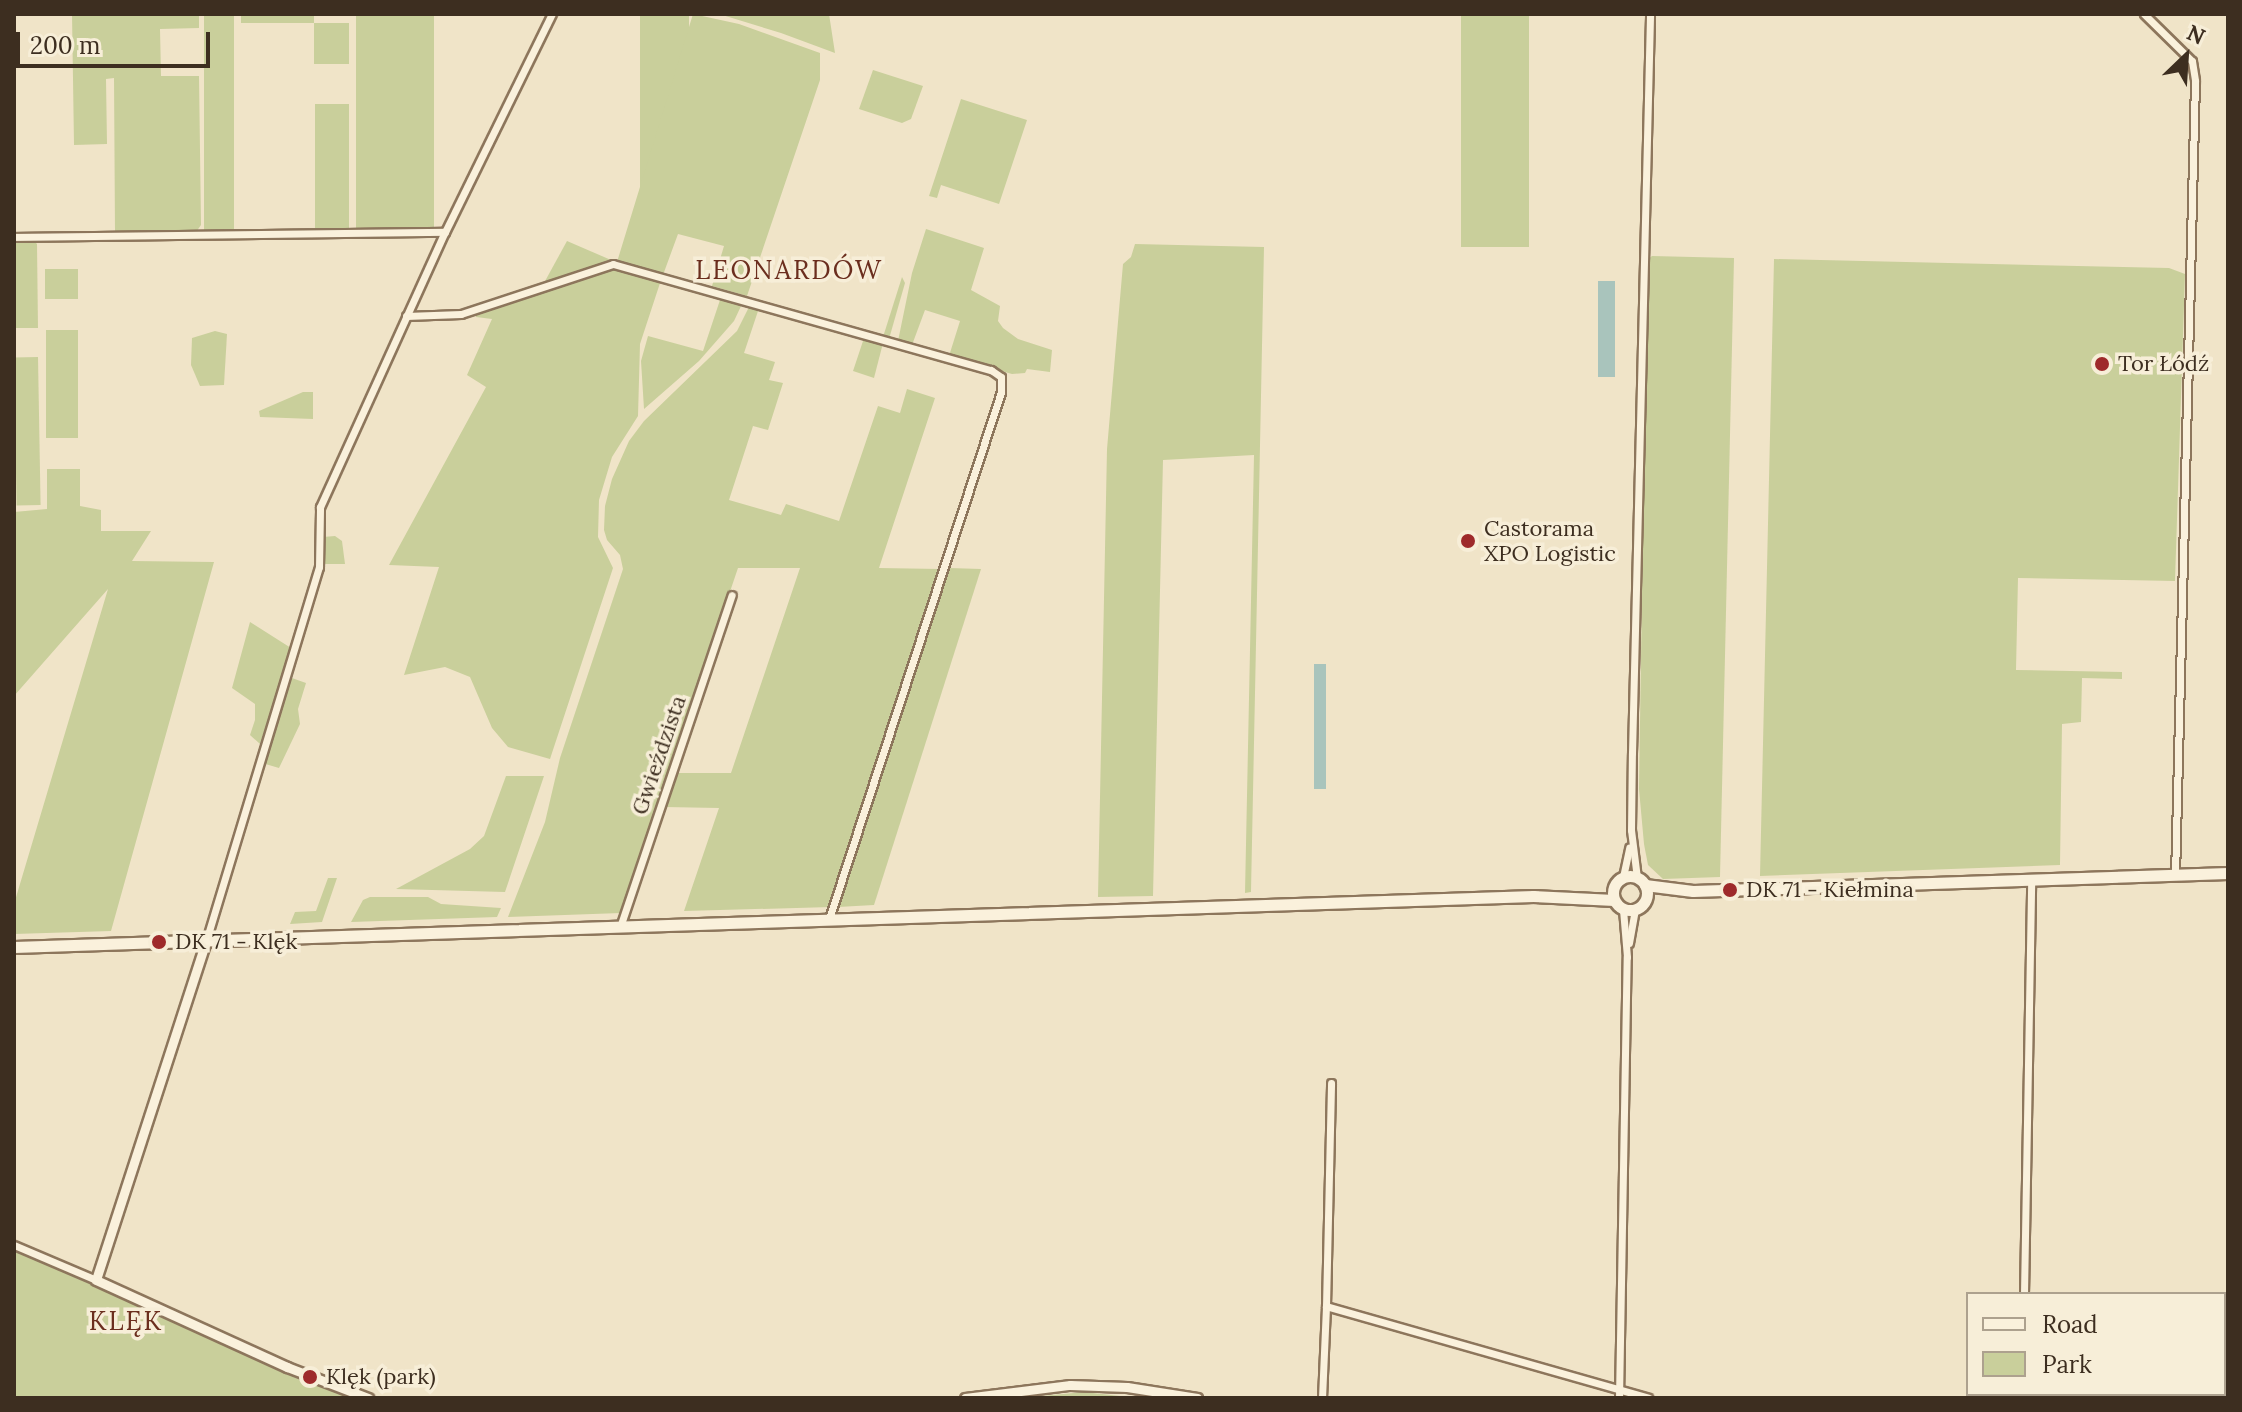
<!DOCTYPE html>
<meta charset="utf-8">
<style>
body{margin:0}
#map{position:relative;width:2242px;height:1412px;overflow:hidden;background:#f0e4c8;font-family:Lora,serif}
div>[style]{position:absolute}
.green>*{inset:0;background:#c9cf9b;transform-origin:0 0}
.water>*{inset:0;background:#a9c4bc;transform-origin:0 0}
.roads{filter:drop-shadow(2px 0 #8d765c) drop-shadow(-2px 0 #8d765c) drop-shadow(0 2px #8d765c) drop-shadow(0 -2px #8d765c)}
.minor>*{height:7px;margin:-3.5px;padding:0 3.5px;transform-origin:3.5px;border-radius:3.5px;background:#faf1dc}
.tertiary>*{height:9px;margin:-4.5px;padding:0 4.5px;transform-origin:4.5px;border-radius:4.5px;background:#faf1dc}
.secondary>*{height:11px;margin:-5.5px;padding:0 5.5px;transform-origin:5.5px;border-radius:5.5px;background:#faf1dc}
.secondary>.ring{margin:-5.5px;padding:0;box-sizing:content-box;background:none;border:11px solid #faf1dc;border-radius:50%}
.dots>*{width:22px;height:22px;translate:-50% -50%;box-sizing:border-box;border:4px solid #f7eed8;border-radius:50%}
span{translate:-50% -50%;white-space:nowrap;text-align:center;line-height:1.15;-webkit-text-stroke:7px #f7eed8;paint-order:stroke}
.poi-label{font-size:22px;color:#3d2e20}
.left{translate:0 -50%;text-align:left}
.street-label{font-size:22px;color:#3d2e20}
.quarter-label{font-size:26px;color:#6b2e1e;letter-spacing:2px}
.frame{position:absolute;inset:0;border:16px solid #3d2e20;pointer-events:none}
.legend{position:absolute;left:1966px;top:1292px;width:260px;height:104px;box-sizing:border-box;background:#f7eed8;border:2px solid #ada18e;margin:0;padding:10px 14px;list-style:none;font-size:24px;color:#3d2e20}
.legend li{display:flex;align-items:center;gap:16px;height:40px}
.legend b{width:40px;border:2px solid #ada18e}
.north{position:absolute;left:2146px;top:16px;width:80px;height:80px;-webkit-text-stroke:6px #f7eed8;paint-order:stroke;rotate:25deg;font-size:22px;font-weight:700;line-height:32px;text-align:center;color:#3d2e20}
.north::after{content:'';display:block;margin:auto;width:28px;height:36px;background:#3d2e20;clip-path:polygon(50% 0,100% 100%,50% 72%,0 100%)}
.scale{position:absolute;left:16px;top:32px;width:194px;height:36px;box-sizing:border-box;border:4px solid #3d2e20;border-top:0;padding-left:10px;font-size:24px;line-height:28px;white-space:nowrap;color:#3d2e20;-webkit-text-stroke:6px #f7eed8;paint-order:stroke}
</style>
<div id="map">
<div class="green">
<i style="clip-path:polygon(72px 14px,199px 14px,199px 28px,160px 29px,161px 76px,199px 76px,201px 225px,196px 232px,115px 233px,114px 78px,106px 79px,107px 144px,74px 145px)"></i>
<i style="left:204px;top:14px;width:30px;height:218px"></i>
<i style="left:241px;top:14px;width:73px;height:9px"></i>
<i style="left:356px;top:14px;width:78px;height:214px"></i>
<i style="left:640px;top:14px;width:49px;height:195px"></i>
<i style="clip-path:polygon(693px 14px,739px 24px,820px 53px,820px 80px,747px 296px,712px 286px,724px 246px,678px 234px,663px 275px,617px 262px)"></i>
<i style="clip-path:polygon(719px 14px,829px 14px,835px 53px,781px 33px)"></i>
<i style="left:1461px;top:14px;width:68px;height:233px"></i>
<i style="left:314px;top:23px;width:35px;height:41px"></i>
<i style="clip-path:polygon(873px 70px,923px 86px,911px 119px,902px 123px,859px 109px)"></i>
<i style="clip-path:polygon(961px 99px,1027px 120px,999px 204px,941px 185px,937px 198px,929px 196px)"></i>
<i style="left:315px;top:104px;width:34px;height:127px"></i>
<i style="clip-path:polygon(926px 229px,984px 248px,971px 290px,1000px 306px,998px 321px,1003px 328px,1018px 339px,1052px 350px,1050px 372px,1027px 369px,1025px 373px,1012px 374px,949px 356px,960px 321px,925px 310px,912px 345px,898px 341px,912px 273px)"></i>
<i style="clip-path:polygon(14px 239px,32px 239px,37px 244px,38px 328px,14px 328px)"></i>
<i style="clip-path:polygon(567px 241px,611px 260px,544px 283px)"></i>
<i style="clip-path:polygon(1135px 244px,1264px 247px,1251px 892px,1245px 893px,1254px 455px,1163px 460px,1153px 896px,1098px 897px,1107px 449px,1123px 264px,1131px 257px)"></i>
<i style="clip-path:polygon(1652px 256px,1734px 258px,1720px 877px,1663px 879px,1648px 865px,1644px 844px,1639px 789px,1647px 260px)"></i>
<i style="clip-path:polygon(1774px 259px,2169px 268px,2185px 274px,2175px 581px,2018px 578px,2016px 670px,2122px 672px,2122px 679px,2082px 678px,2081px 722px,2062px 724px,2060px 865px,1760px 876px)"></i>
<i style="clip-path:polygon(612px 267px,661px 280px,640px 344px,638px 416px,612px 457px,599px 500px,598px 537px,613px 568px,550px 759px,508px 747px,492px 728px,470px 677px,445px 667px,404px 675px,439px 567px,389px 565px,486px 387px,467px 375px,492px 319px,476px 317px,476px 313px)"></i>
<i style="left:78px;top:269px;width:30px;height:33px;rotate:90deg"></i>
<i style="clip-path:polygon(902px 277px,905px 283px,889px 339px,883px 337px)"></i>
<i style="clip-path:polygon(721px 297px,742px 304px,734px 321px,699px 361px,644px 409px,641px 361px,648px 336px,703px 351px)"></i>
<i style="clip-path:polygon(750px 305px,758px 311px,744px 353px,775px 362px,769px 380px,783px 383px,768px 430px,753px 426px,729px 500px,781px 515px,786px 504px,839px 521px,878px 406px,900px 413px,907px 389px,935px 398px,879px 568px,940px 569px,831px 907px,684px 911px,719px 808px,665px 807px,677px 773px,731px 773px,800px 568px,738px 568px,621px 913px,508px 917px,545px 822px,560px 758px,623px 569px,620px 555px,607px 540px,604px 530px,605px 506px,612px 479px,629px 441px,644px 421px,737px 331px)"></i>
<i style="left:46px;top:330px;width:32px;height:108px"></i>
<i style="clip-path:polygon(215px 331px,227px 334px,224px 385px,200px 386px,191px 365px,192px 338px)"></i>
<i style="clip-path:polygon(864px 338px,883px 343px,874px 378px,853px 371px)"></i>
<i style="left:38px;top:357px;width:148px;height:24px;rotate:89deg"></i>
<i style="clip-path:polygon(303px 392px,313px 392px,313px 419px,260px 417px,259px 411px)"></i>
<i style="clip-path:polygon(47px 469px,80px 469px,80px 506px,101px 510px,101px 531px,151px 531px,132px 561px,214px 562px,111px 931px,14px 934px,14px 904px,108px 589px,14px 696px,14px 512px,47px 509px)"></i>
<i style="clip-path:polygon(335px 536px,342px 541px,345px 564px,324px 564px,323px 537px)"></i>
<i style="clip-path:polygon(949px 568px,981px 569px,874px 905px,838px 907px)"></i>
<i style="clip-path:polygon(250px 622px,291px 648px,260px 744px,250px 735px,255px 720px,255px 704px,232px 688px)"></i>
<i style="clip-path:polygon(289px 677px,306px 683px,298px 709px,300px 724px,279px 768px,262px 763px)"></i>
<i style="clip-path:polygon(506px 776px,544px 776px,505px 892px,396px 889px,470px 849px,484px 836px)"></i>
<i style="clip-path:polygon(328px 878px,337px 878px,322px 922px,290px 924px,295px 912px,316px 911px)"></i>
<i style="clip-path:polygon(370px 897px,428px 897px,441px 904px,501px 908px,497px 917px,351px 922px,363px 900px)"></i>
<i style="clip-path:polygon(14px 1248px,197px 1333px,354px 1398px,14px 1398px)"></i>
<i style="clip-path:polygon(1084px 1392px,1138px 1398px,1021px 1398px)"></i>
</div>
<div class="water">
<i style="left:1598px;top:281px;width:17px;height:96px"></i>
<i style="left:1314px;top:664px;width:12px;height:125px"></i>
</div>
<div class="roads">
<div class="minor">
<i style="left:2144px;top:14px;width:67px;rotate:44.4deg"></i>
<i style="left:2192px;top:61px;width:20px;rotate:81deg"></i>
<i style="left:2195px;top:81px;width:794px;rotate:91.44deg"></i>
<i style="left:14px;top:237px;width:431px;rotate:-0.7deg"></i>
<i style="left:406px;top:316px;width:55px;rotate:-2.1deg"></i>
<i style="left:461px;top:314px;width:160px;rotate:-18.2deg"></i>
<i style="left:613px;top:264px;width:393px;rotate:15.7deg"></i>
<i style="left:991px;top:370px;width:12px;rotate:35deg"></i>
<i style="left:1001px;top:377px;width:15px;rotate:90deg"></i>
<i style="left:1001px;top:392px;width:554px;rotate:108.08deg"></i>
<i style="left:1623px;top:877px;width:30px;rotate:-78deg"></i>
<i style="left:1637px;top:878px;width:48px;rotate:-97.1deg"></i>
<i style="left:1631px;top:830px;width:77px;rotate:-89.3deg"></i>
<i style="left:1632px;top:753px;width:739px;rotate:-88.6deg"></i>
<i style="left:620px;top:927px;width:350px;rotate:-71.4deg"></i>
<i style="left:206px;top:941px;width:391px;rotate:-73.2deg"></i>
<i style="left:319px;top:567px;width:60px;rotate:-89deg"></i>
<i style="left:320px;top:507px;width:302px;rotate:-65.6deg"></i>
<i style="left:445px;top:232px;width:243px;rotate:-63.9deg"></i>
<i style="left:1629px;top:943px;width:35px;rotate:-80deg"></i>
<i style="left:14px;top:1245px;width:89px;rotate:23.1deg"></i>
<i style="left:2024px;top:1294px;width:414px;rotate:-89deg"></i>
<i style="left:1326px;top:1306px;width:223px;rotate:-88.7deg"></i>
<i style="left:1322px;top:1398px;width:92px;rotate:-87.5deg"></i>
<i style="left:1326px;top:1306px;width:335px;rotate:15.9deg"></i>
<i style="left:1619px;top:1398px;width:441px;rotate:-89deg"></i>
<i style="left:1627px;top:957px;width:48px;rotate:-94.8deg"></i>
<i style="left:2022px;top:1398px;width:4px;rotate:-90deg"></i>
</div>
<div class="tertiary">
<i style="left:206px;top:941px;width:356px;rotate:108deg"></i>
<i style="left:96px;top:1280px;width:210px;rotate:24.5deg"></i>
<i style="left:287px;top:1367px;width:87px;rotate:20.9deg"></i>
<i style="left:965px;top:1398px;width:106px;rotate:-7.1deg"></i>
<i style="left:1070px;top:1385px;width:57px;rotate:2deg"></i>
<i style="left:1127px;top:1387px;width:71px;rotate:8.9deg"></i>
</div>
<div class="secondary">
<i class="ring" style="left:1613px;top:876px;width:23px;height:23px"></i>
<i style="left:1645px;top:885px;width:48px;rotate:7.1deg"></i>
<i style="left:1693px;top:891px;width:535px;rotate:-1.93deg"></i>
<i style="left:14px;top:947px;width:1520px;rotate:-1.92deg"></i>
<i style="left:1533px;top:896px;width:81px;rotate:2.8deg"></i>
</div>
</div>
<div class="dots">
<i style="left:2102px;top:364px;background:#9e2a2b"></i>
<i style="left:1468px;top:541px;background:#9e2a2b"></i>
<i style="left:1730px;top:890px;background:#9e2a2b"></i>
<i style="left:159px;top:942px;background:#9e2a2b"></i>
<i style="left:310px;top:1377px;background:#9e2a2b"></i>
</div>
<div class="poi-label">
<span class="left" style="left:2118px;top:364px">Tor Łódź</span>
<span class="left" style="left:1484px;top:541px">Castorama<br>XPO Logistic</span>
<span class="left" style="left:1746px;top:890px">DK 71 - Kiełmina</span>
<span class="left" style="left:175px;top:942px">DK 71 - Klęk</span>
<span class="left" style="left:326px;top:1377px">Klęk (park)</span>
</div>
<div class="street-label">
<span style="left:659px;top:755px;rotate:-71deg">Gwieździsta</span>
</div>
<div class="quarter-label">
<span style="left:789px;top:270px">LEONARDÓW</span>
<span style="left:126px;top:1321px">KLĘK</span>
</div>
<div class="frame"></div>
<ul class="legend">
<li><b style="height:10px;background:#faf1dc"></b>Road</li>
<li><b style="height:22px;background:#c9cf9b"></b>Park</li>
</ul>
<div class="north">N</div>
<div class="scale">200 m</div>
</div>
